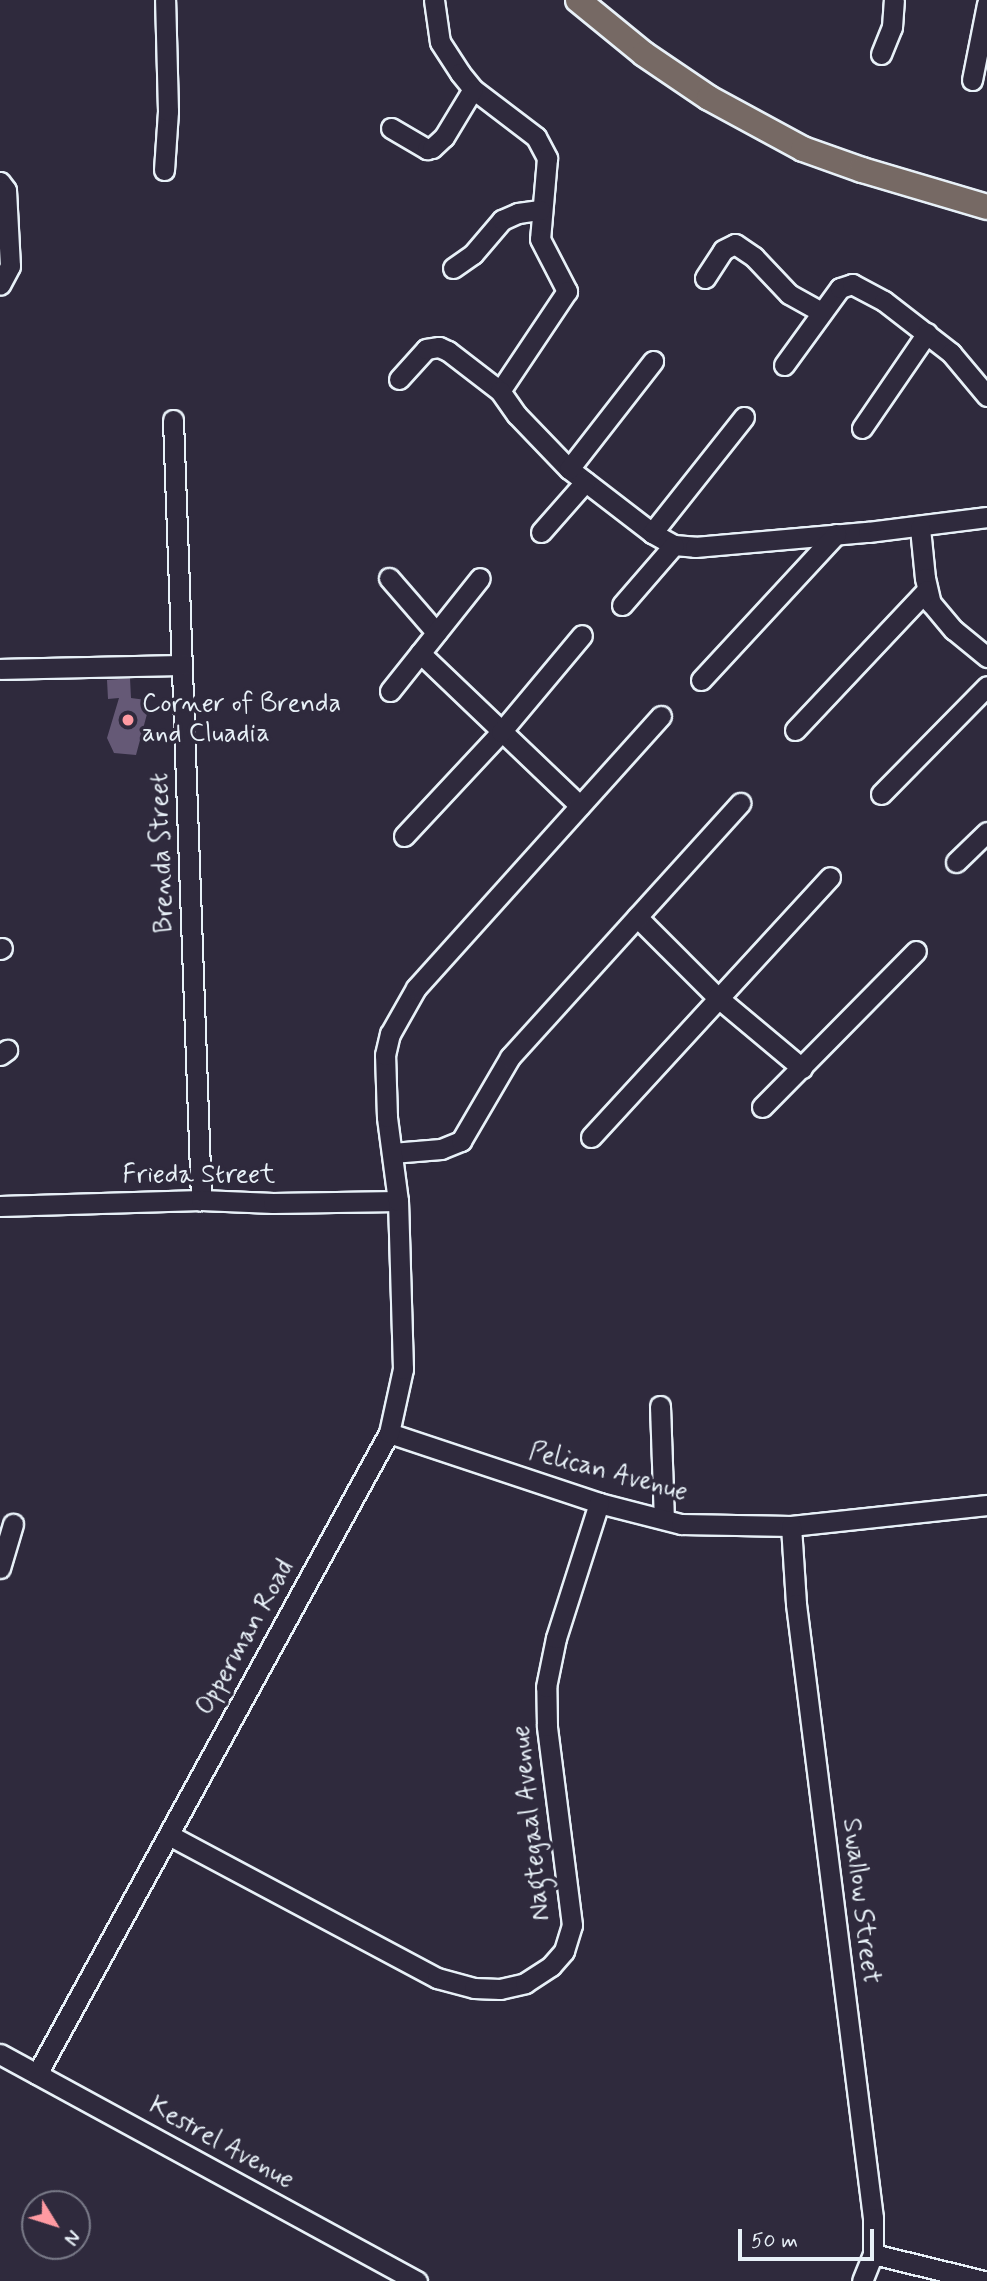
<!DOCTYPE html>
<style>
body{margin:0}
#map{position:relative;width:987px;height:2281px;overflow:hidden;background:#2f2a3d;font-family:Mynerve,sans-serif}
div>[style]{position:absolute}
.building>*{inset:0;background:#655976}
.roads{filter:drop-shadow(2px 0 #e8f1f8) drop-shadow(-2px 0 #e8f1f8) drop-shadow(0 2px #e8f1f8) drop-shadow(0 -2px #e8f1f8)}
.minor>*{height:19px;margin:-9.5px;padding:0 9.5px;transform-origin:9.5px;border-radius:9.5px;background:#2f2a3d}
.major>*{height:24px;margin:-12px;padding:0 12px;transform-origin:12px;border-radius:12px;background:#766964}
.dots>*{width:19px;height:19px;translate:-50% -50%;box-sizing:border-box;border:4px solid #2f2a3d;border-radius:50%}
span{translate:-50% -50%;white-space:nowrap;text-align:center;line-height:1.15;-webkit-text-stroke:7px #2f2a3d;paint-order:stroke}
.poi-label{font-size:26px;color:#e8f1f8}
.left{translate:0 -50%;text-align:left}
.street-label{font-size:26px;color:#e8f1f8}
.north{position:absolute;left:21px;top:2190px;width:70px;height:70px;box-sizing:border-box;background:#2f2a3d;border:2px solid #797a88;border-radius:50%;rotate:128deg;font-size:19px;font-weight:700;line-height:28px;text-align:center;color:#e8f1f8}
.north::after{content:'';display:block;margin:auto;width:24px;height:32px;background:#ff9aa2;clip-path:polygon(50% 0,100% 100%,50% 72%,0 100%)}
.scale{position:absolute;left:738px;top:2229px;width:136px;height:32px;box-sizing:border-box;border:4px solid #e8f1f8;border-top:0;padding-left:9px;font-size:21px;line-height:24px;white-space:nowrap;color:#e8f1f8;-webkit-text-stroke:5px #2f2a3d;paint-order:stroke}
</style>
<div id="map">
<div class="building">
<i style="clip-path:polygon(130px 678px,131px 698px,146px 700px,147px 714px,136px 755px,114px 753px,107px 738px,119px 698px,108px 699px,107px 680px)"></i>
</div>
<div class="roads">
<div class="minor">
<i style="left:434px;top:0;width:42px;rotate:81.9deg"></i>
<i style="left:440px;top:42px;width:37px;rotate:57deg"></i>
<i style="left:460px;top:73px;width:21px;rotate:51deg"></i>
<i style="left:473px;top:89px;width:79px;rotate:37.3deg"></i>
<i style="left:536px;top:137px;width:24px;rotate:62deg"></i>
<i style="left:547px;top:158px;width:81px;rotate:94.9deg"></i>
<i style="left:540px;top:239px;width:59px;rotate:62.6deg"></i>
<i style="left:567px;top:291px;width:120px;rotate:123.8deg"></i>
<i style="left:881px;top:54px;width:29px;rotate:-68deg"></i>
<i style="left:892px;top:27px;width:27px;rotate:-86deg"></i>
<i style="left:972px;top:80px;width:77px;rotate:-78.8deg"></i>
<i style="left:391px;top:128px;width:42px;rotate:30.3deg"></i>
<i style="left:427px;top:149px;width:5px;rotate:-11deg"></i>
<i style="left:432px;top:148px;width:16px;rotate:-43deg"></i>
<i style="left:444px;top:137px;width:56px;rotate:-58.9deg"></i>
<i style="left:164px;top:170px;width:59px;rotate:-86.1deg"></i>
<i style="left:168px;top:111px;width:111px;rotate:-91.5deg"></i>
<i style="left:0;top:182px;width:10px;rotate:53deg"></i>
<i style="left:6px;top:190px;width:76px;rotate:87deg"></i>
<i style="left:10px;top:266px;width:21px;rotate:118deg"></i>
<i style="left:453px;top:268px;width:24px;rotate:-35deg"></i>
<i style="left:473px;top:254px;width:45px;rotate:-49.5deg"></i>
<i style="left:502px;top:220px;width:17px;rotate:-24deg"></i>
<i style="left:518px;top:213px;width:22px;rotate:-8deg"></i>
<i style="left:705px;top:278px;width:33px;rotate:-57deg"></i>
<i style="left:723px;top:250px;width:13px;rotate:-27deg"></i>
<i style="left:735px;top:244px;width:23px;rotate:34deg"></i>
<i style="left:754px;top:257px;width:51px;rotate:46.6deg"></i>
<i style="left:789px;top:294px;width:37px;rotate:29deg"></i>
<i style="left:784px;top:365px;width:95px;rotate:-54deg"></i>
<i style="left:840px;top:288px;width:13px;rotate:-18deg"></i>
<i style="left:852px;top:284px;width:36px;rotate:28deg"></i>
<i style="left:884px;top:301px;width:85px;rotate:37.8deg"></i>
<i style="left:951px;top:353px;width:56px;rotate:50.1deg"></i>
<i style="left:399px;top:379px;width:40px;rotate:-48deg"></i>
<i style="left:426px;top:349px;width:13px;rotate:-9deg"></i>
<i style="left:439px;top:347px;width:10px;rotate:24deg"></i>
<i style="left:448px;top:351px;width:66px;rotate:37.6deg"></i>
<i style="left:500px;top:391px;width:29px;rotate:55deg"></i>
<i style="left:517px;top:415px;width:75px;rotate:46.1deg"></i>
<i style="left:569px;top:469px;width:105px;rotate:37.6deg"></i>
<i style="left:652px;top:533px;width:25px;rotate:29deg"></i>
<i style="left:674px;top:545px;width:21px;rotate:5deg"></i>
<i style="left:695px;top:547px;width:174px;rotate:-5deg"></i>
<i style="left:868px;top:532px;width:120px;rotate:-7.2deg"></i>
<i style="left:173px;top:420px;width:781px;rotate:87.94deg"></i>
<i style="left:862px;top:428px;width:115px;rotate:-55.6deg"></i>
<i style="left:569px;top:469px;width:137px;rotate:-52.1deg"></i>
<i style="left:920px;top:528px;width:50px;rotate:84.3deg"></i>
<i style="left:925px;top:578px;width:26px;rotate:77deg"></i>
<i style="left:931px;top:603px;width:35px;rotate:50deg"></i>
<i style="left:954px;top:630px;width:43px;rotate:39.3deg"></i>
<i style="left:541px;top:532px;width:67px;rotate:-48.7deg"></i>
<i style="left:652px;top:533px;width:148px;rotate:-51.6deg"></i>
<i style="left:389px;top:578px;width:72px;rotate:49deg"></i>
<i style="left:622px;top:605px;width:79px;rotate:-49.1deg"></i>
<i style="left:420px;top:653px;width:221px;rotate:43.7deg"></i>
<i style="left:0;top:669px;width:182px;rotate:-1.3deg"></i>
<i style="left:701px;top:680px;width:199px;rotate:-47.2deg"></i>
<i style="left:390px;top:691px;width:144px;rotate:-51.5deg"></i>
<i style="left:795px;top:730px;width:192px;rotate:-46.7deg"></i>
<i style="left:881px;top:794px;width:151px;rotate:-45.5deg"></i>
<i style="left:404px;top:836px;width:142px;rotate:-47deg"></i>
<i style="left:501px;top:732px;width:126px;rotate:-50.1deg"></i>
<i style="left:956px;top:862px;width:43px;rotate:-44.1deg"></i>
<i style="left:637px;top:917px;width:113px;rotate:45deg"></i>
<i style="left:717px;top:997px;width:111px;rotate:39.9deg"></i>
<i style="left:0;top:949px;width:2px;rotate:-27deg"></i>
<i style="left:0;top:1055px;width:9px;rotate:-36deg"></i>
<i style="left:762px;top:1107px;width:219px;rotate:-45.4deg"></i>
<i style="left:591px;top:1137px;width:353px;rotate:-47.4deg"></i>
<i style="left:392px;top:1153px;width:49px;rotate:-4.7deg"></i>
<i style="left:441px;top:1149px;width:22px;rotate:-22deg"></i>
<i style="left:461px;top:1141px;width:97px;rotate:-59.7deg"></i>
<i style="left:510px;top:1057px;width:343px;rotate:-47.8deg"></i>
<i style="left:0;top:1206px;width:201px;rotate:-1.7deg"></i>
<i style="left:201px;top:1200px;width:72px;rotate:2.4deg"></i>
<i style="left:273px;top:1203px;width:125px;rotate:-0.9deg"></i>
<i style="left:660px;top:1406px;width:113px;rotate:88deg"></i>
<i style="left:389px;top:1433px;width:221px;rotate:18.4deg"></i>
<i style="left:599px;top:1503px;width:85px;rotate:14.4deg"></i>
<i style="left:681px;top:1524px;width:110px;rotate:1deg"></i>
<i style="left:791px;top:1526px;width:197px;rotate:-6.1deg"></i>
<i style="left:791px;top:1526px;width:78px;rotate:86.3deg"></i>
<i style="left:796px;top:1604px;width:619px;rotate:82.85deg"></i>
<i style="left:873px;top:2218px;width:36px;rotate:90deg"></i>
<i style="left:873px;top:2254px;width:29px;rotate:112deg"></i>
<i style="left:0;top:1568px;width:46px;rotate:-73.5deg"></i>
<i style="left:169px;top:1835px;width:304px;rotate:28.1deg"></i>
<i style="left:437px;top:1978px;width:38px;rotate:15deg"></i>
<i style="left:474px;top:1988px;width:26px;rotate:2deg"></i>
<i style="left:500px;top:1989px;width:26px;rotate:-13deg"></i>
<i style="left:525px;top:1983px;width:31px;rotate:-33deg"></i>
<i style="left:551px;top:1966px;width:20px;rotate:-49deg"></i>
<i style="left:564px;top:1951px;width:27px;rotate:-73deg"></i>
<i style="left:572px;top:1925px;width:201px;rotate:-97.2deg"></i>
<i style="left:547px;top:1726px;width:39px;rotate:-91deg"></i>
<i style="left:546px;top:1687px;width:50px;rotate:-78.5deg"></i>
<i style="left:556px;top:1638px;width:142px;rotate:-72.3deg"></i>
<i style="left:0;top:2054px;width:475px;rotate:28.6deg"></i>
<i style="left:37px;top:2074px;width:731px;rotate:-61.23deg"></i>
<i style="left:389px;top:1433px;width:66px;rotate:-77.7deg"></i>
<i style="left:403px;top:1369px;width:168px;rotate:-91.7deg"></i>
<i style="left:398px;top:1201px;width:85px;rotate:-97.5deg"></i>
<i style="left:387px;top:1117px;width:62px;rotate:-91.8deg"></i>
<i style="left:385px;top:1055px;width:22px;rotate:-77deg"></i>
<i style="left:390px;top:1034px;width:53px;rotate:-60.5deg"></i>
<i style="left:416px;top:988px;width:366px;rotate:-48deg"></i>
<i style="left:873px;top:2254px;width:114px;rotate:13.7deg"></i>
</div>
<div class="major">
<i style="left:578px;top:0;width:85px;rotate:39.3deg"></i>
<i style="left:644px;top:54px;width:78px;rotate:34.1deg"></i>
<i style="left:709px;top:98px;width:107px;rotate:28.5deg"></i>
<i style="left:803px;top:149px;width:63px;rotate:19.6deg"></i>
<i style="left:862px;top:170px;width:130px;rotate:16.5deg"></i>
</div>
</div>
<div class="dots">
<i style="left:128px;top:720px;background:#ff9aa2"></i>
</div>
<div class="poi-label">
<span class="left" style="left:142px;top:720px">Corner of Brenda<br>and Cluadia</span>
</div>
<div class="street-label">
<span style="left:163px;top:853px;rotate:-92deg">Brenda Street</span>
<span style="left:199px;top:1176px">Frieda Street</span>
<span style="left:608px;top:1473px;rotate:15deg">Pelican Avenue</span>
<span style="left:246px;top:1638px;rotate:-61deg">Opperman Road</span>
<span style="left:532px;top:1823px;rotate:-96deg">Nagtegaal Avenue</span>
<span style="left:860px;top:1901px;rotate:83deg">Swallow Street</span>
<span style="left:221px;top:2144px;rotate:29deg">Kestrel Avenue</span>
</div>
<div class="north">N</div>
<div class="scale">50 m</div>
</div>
